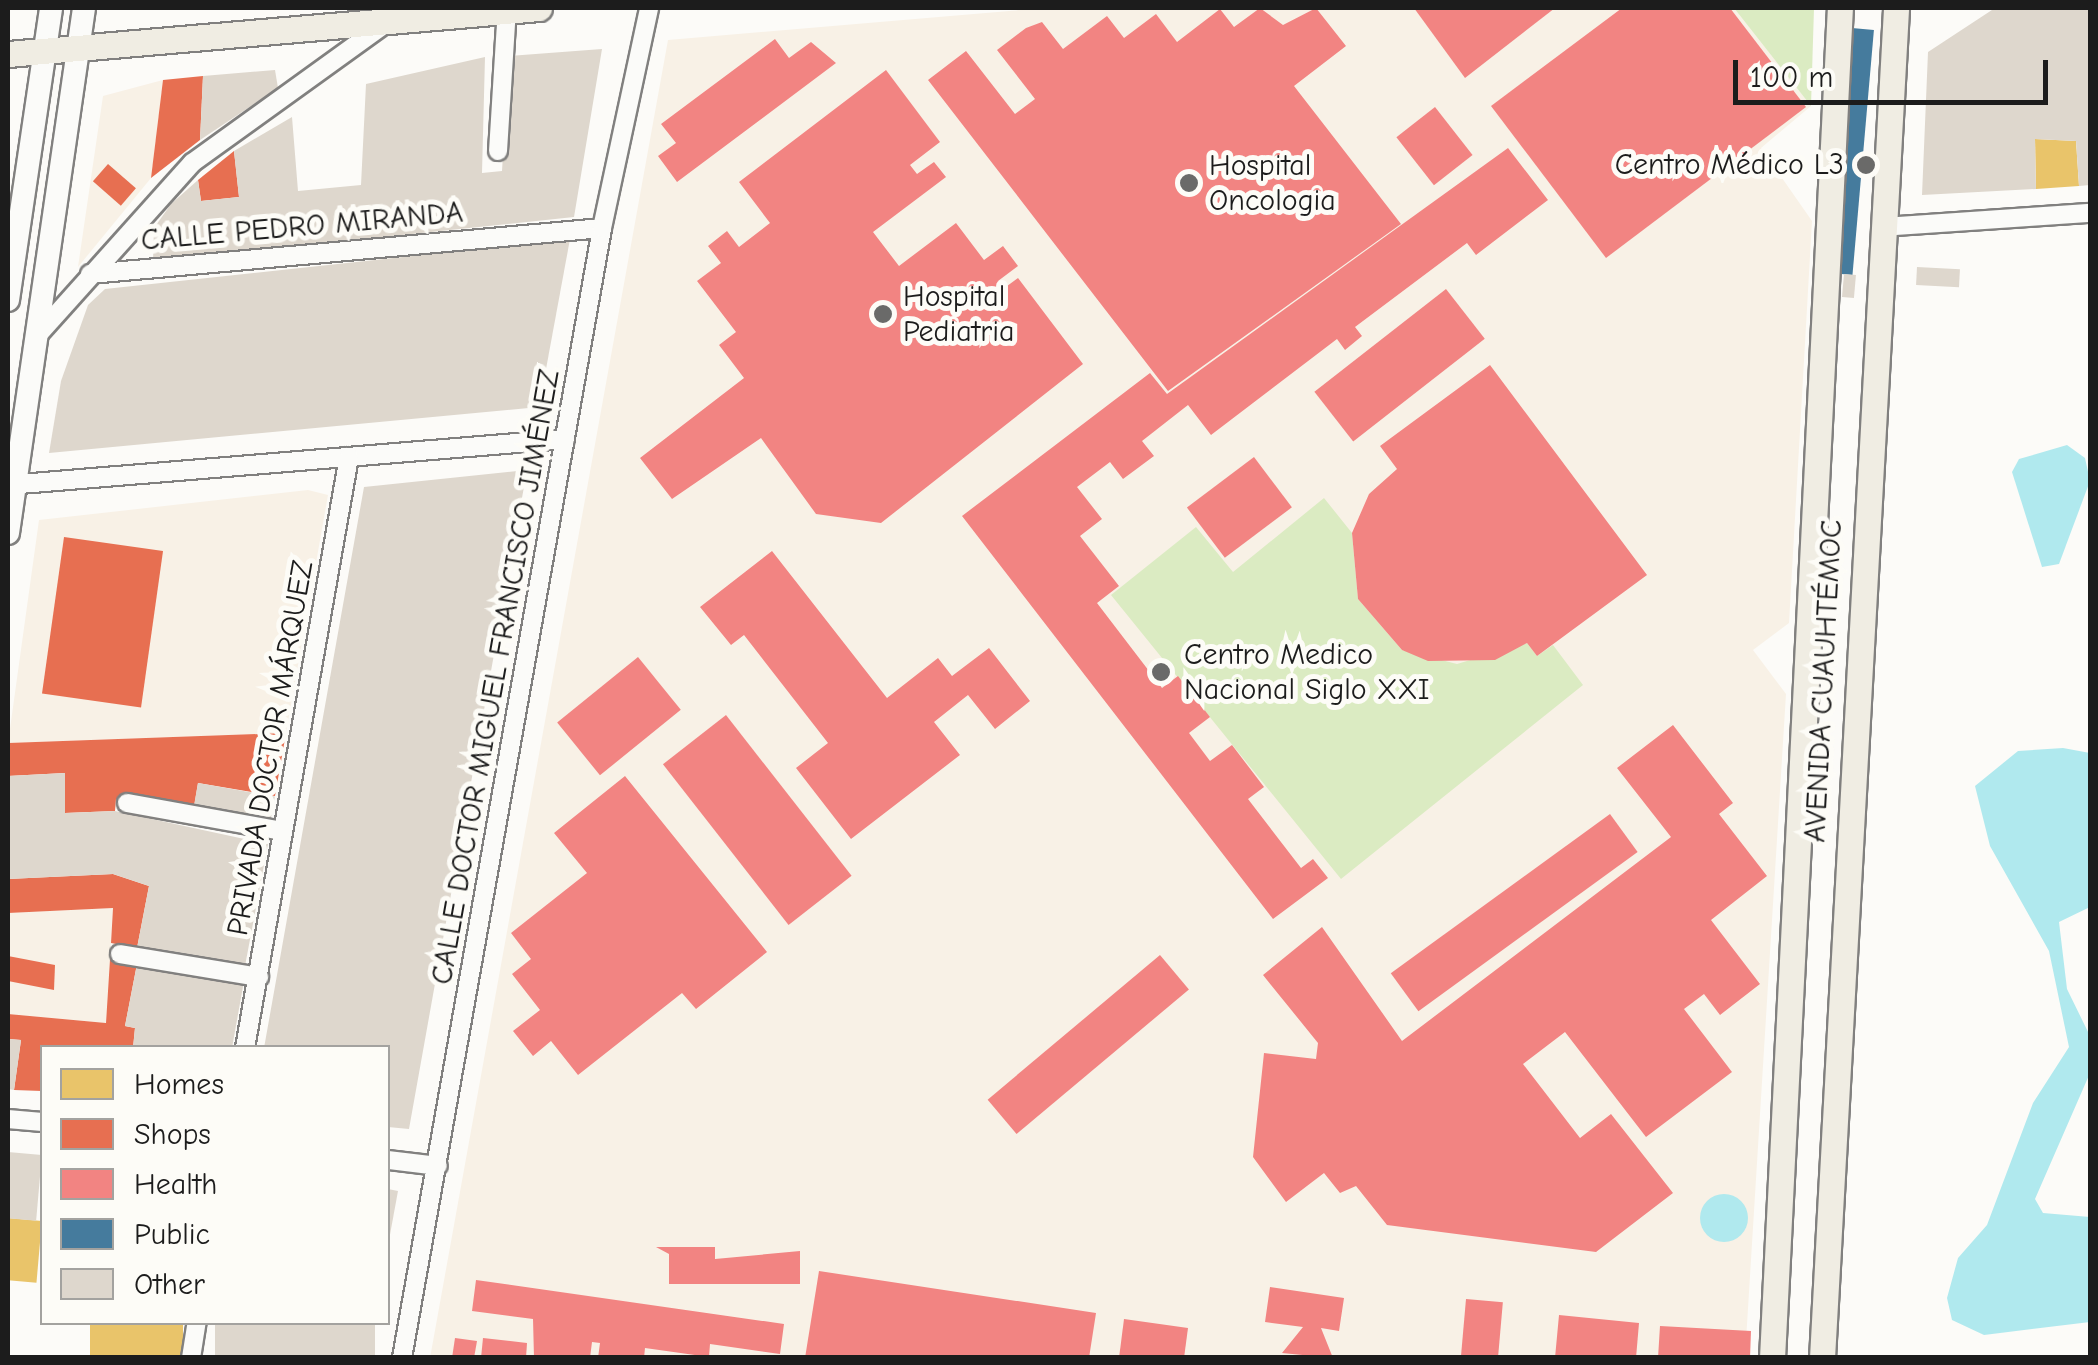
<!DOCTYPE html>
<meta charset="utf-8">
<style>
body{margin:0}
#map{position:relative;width:2098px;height:1365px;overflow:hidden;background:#fcfbf8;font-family:"Comic Neue",sans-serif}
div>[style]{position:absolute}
.built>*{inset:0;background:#f8f1e6}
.green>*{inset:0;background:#dbebc2}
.water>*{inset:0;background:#b0e9ee}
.round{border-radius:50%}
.homes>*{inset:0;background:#e9c46a;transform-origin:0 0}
.shops>*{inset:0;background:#e76f51;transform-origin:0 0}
.health>*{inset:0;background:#f28482;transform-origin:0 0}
.public>*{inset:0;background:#457b9d;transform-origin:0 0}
.building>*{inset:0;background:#ded7cd;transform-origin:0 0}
.roads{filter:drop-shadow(2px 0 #81807f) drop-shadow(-2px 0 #81807f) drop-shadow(0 2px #81807f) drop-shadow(0 -2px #81807f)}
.minor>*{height:18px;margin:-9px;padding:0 9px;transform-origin:9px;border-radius:9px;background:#fbfbf9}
.secondary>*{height:22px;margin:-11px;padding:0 11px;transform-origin:11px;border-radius:11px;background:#fbfbf9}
.primary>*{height:25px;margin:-12.5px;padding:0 12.5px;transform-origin:12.5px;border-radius:12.5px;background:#f0ede3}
.dots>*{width:28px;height:28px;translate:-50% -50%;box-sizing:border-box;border:5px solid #fdfcf7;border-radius:50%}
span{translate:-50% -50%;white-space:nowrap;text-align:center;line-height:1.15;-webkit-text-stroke:10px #fdfcf7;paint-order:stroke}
.poi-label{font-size:30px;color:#1c1c1c}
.right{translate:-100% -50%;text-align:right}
.left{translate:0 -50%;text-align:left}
.street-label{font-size:30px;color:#1c1c1c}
.frame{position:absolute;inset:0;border:10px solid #1c1c1c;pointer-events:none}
.legend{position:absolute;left:40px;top:1045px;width:350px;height:280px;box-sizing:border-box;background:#fdfcf7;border:2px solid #a3a29f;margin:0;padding:12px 18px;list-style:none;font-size:30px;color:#1c1c1c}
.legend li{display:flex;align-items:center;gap:20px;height:50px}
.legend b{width:50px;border:2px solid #a3a29f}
.scale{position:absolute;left:1733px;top:60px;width:315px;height:45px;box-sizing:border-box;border:5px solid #1c1c1c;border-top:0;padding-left:12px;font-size:30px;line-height:35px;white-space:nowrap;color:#1c1c1c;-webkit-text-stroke:8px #fdfcf7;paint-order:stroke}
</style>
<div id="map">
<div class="built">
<i style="clip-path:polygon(1043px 8px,1734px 8px,1811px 106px,1761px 148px,1812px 221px,1789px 623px,1753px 650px,1786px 694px,1745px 1357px,430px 1358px,668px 40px)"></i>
<i style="clip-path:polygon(163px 80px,151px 178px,78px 267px,103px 96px)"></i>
<i style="clip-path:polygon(308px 490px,328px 495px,286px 733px,8px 743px,39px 520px)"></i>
<i style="clip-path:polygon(113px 908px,106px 1023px,8px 1014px,8px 913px)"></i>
</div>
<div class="green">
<i style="clip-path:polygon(1734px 8px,1814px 8px,1811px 106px)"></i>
<i style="clip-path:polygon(1324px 498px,1352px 533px,1358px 599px,1402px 650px,1457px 664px,1527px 643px,1537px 656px,1553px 645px,1583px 685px,1341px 879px,1111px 595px,1196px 527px,1233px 572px)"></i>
</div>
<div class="water">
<i style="clip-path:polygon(2067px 445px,2085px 458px,2090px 481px,2059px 564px,2042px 567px,2012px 472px,2019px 459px)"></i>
<i style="clip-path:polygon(2063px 748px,2090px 753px,2090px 907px,2059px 922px,2067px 989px,2090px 1036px,2090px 1073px,2035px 1199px,2043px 1213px,2090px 1217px,2090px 1322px,1984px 1335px,1952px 1320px,1947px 1298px,1958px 1258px,1987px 1225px,2033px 1103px,2069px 1047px,2049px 951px,1990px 846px,1975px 786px,2018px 751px)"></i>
<i class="round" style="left:1700px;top:1194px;width:48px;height:48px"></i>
</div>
<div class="homes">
<i style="clip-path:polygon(2035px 139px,2076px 141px,2079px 186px,2036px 189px)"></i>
<i style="left:8px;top:1218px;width:34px;height:62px;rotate:5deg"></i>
<i style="left:90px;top:1322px;width:93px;height:36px"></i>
</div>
<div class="shops">
<i style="clip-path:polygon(203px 76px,200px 140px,151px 178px,163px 80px)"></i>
<i style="clip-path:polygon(234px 151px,239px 197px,201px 201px,198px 180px)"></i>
<i style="left:108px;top:164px;width:37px;height:23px;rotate:41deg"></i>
<i style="left:64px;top:537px;width:100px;height:158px;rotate:8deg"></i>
<i style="clip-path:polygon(286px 733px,275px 796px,198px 783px,193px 813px,116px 799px,115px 811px,65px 813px,65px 773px,8px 776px,8px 743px)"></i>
<i style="clip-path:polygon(113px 874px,149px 886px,137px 948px,111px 943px,113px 908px,8px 913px,8px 879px)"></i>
<i style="clip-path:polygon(8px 956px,55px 965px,54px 990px,8px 981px)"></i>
<i style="clip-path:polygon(110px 959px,137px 964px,125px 1026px,135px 1028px,133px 1048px,42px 1048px,42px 1091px,14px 1090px,21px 1040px,8px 1039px,8px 1014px,106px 1023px)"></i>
</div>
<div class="health">
<i style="clip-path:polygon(1260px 8px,1283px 25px,1316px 8px,1346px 46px,1294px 86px,1401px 224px,1168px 391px,928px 80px,966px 51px,1015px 114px,1035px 99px,997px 50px,1026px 28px,1042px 22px,1063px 49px,1107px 16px,1124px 38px,1156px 14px,1177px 42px,1220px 9px,1234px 27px)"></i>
<i style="clip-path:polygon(1414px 8px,1555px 8px,1465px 78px)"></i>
<i style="clip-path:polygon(1622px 8px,1730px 8px,1806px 107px,1606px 258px,1491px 106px)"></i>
<i style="clip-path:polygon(775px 39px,789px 58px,811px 42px,836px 63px,677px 182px,658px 156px,676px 143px,661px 124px)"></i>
<i style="clip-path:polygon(886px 70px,940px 142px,910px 165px,917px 174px,934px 162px,946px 177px,873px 232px,899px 266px,956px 223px,984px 260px,1003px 246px,1018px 266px,998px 281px,1003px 289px,1018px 278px,1083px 364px,881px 523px,816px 514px,761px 438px,672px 499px,640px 458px,744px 378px,719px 345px,736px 332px,697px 281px,721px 263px,708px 246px,727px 231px,739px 247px,770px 223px,739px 182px)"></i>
<i style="left:1435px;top:107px;width:61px;height:49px;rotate:52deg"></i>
<i style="clip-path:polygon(1508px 148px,1548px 200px,1476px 255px,1467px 243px,1355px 327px,1362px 336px,1345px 350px,1337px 339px,1211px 435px,1188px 405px,1142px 441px,1154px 456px,1123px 479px,1110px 462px,1077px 487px,1102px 519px,1080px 536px,1119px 586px,1097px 603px,1162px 688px,1178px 676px,1210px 717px,1189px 733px,1210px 761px,1232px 745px,1264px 787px,1248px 799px,1301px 868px,1313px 859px,1328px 878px,1273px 919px,962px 516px,1150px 373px,1167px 394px)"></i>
<i style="left:1446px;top:289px;width:63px;height:167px;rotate:52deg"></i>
<i style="clip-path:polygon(1490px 365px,1647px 575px,1537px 656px,1527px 643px,1495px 660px,1428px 661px,1402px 650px,1358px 599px,1352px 533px,1369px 494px,1397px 469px,1380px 446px)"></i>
<i style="left:1254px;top:457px;width:63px;height:84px;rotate:53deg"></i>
<i style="clip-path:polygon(772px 551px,887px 698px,938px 658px,952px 676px,989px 648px,1030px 701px,995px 729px,968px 695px,934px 722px,960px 755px,851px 839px,796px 768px,828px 743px,744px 635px,731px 645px,700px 607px)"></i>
<i style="left:638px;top:657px;width:68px;height:104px;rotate:51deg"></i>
<i style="left:726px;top:715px;width:204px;height:80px;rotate:52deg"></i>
<i style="clip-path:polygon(1673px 725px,1733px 803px,1719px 814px,1767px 876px,1711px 920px,1760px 984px,1720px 1015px,1704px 994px,1684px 1009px,1732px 1072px,1646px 1137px,1565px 1032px,1523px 1064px,1580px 1138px,1611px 1114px,1673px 1193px,1596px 1252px,1387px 1225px,1356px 1186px,1340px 1193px,1324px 1173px,1286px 1202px,1253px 1157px,1264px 1053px,1316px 1059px,1318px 1043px,1263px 975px,1322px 927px,1402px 1041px,1671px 837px,1617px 768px)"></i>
<i style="clip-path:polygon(625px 776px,767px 952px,696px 1009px,682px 993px,578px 1075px,551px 1041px,533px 1056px,513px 1031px,540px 1010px,512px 974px,531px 959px,511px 933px,587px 873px,554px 833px)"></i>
<i style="left:1610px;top:814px;width:47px;height:271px;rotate:54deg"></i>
<i style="left:1160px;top:955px;width:45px;height:225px;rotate:50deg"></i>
<i style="clip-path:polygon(656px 1247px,715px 1247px,715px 1259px,800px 1251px,800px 1284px,669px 1284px,669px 1254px)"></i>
<i style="clip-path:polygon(819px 1271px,1096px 1313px,1089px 1358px,805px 1358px)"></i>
<i style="clip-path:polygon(476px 1280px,784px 1324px,780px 1354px,710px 1344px,709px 1357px,645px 1348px,644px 1358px,598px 1358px,600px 1343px,592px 1342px,590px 1358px,534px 1358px,533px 1319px,472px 1311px)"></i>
<i style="clip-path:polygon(1270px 1287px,1344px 1298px,1339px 1331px,1321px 1328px,1333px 1358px,1282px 1353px,1303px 1327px,1265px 1322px)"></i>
<i style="left:1466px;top:1299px;width:37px;height:59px;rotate:5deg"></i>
<i style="clip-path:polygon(1559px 1315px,1639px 1323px,1636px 1358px,1555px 1358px)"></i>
<i style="clip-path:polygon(1124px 1319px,1188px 1328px,1184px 1358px,1119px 1358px)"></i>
<i style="clip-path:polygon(1660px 1326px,1751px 1331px,1750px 1358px,1658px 1358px)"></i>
<i style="clip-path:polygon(455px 1338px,477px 1341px,474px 1358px,452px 1358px)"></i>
<i style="clip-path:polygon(483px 1338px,527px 1343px,526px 1358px,481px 1358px)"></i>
</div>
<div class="public">
<i style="left:1852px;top:28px;width:22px;height:246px;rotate:5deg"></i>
</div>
<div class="building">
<i style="clip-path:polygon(1995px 8px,2090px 8px,2090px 185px,2079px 186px,2076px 141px,2035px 139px,2036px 189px,1922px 195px,1928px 52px)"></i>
<i style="clip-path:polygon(602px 49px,574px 217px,153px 261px,154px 228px,171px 204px,198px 180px,201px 201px,239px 197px,234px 151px,292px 117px,298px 191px,361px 185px,366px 84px,485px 57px,482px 173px,502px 171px,509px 56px)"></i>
<i style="clip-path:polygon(275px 70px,278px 88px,200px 140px,203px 76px)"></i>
<i style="clip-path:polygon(570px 239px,539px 407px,49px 453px,61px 381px,88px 305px,105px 289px)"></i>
<i style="left:1917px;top:267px;width:43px;height:18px;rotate:3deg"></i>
<i style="left:1844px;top:274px;width:12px;height:23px;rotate:5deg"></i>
<i style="clip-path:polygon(527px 470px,409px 1129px,388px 1127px,388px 1048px,264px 1048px,364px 487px)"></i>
<i style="clip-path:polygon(65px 773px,65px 813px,115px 811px,268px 844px,245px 966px,137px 948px,149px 886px,113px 874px,8px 879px,8px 776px)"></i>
<i style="left:198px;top:783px;width:78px;height:30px;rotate:10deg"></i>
<i style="clip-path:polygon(137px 964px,244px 981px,232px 1048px,133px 1048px,135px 1028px,125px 1026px)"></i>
<i style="clip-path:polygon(8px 1039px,21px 1040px,14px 1090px,8px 1089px)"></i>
<i style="left:8px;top:1152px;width:34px;height:66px;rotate:5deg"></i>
<i style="clip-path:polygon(388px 1189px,398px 1191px,389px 1240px,388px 1240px)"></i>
<i style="left:215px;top:1322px;width:160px;height:36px"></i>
</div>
<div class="roads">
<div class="minor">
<i style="left:498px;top:151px;width:143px;rotate:-86.4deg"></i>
<i style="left:1882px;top:227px;width:208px;rotate:-3.9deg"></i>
<i style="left:90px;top:274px;width:514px;rotate:-5.13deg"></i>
<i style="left:36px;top:337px;width:234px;rotate:-48.1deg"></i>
<i style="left:192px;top:163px;width:243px;rotate:-35.8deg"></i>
<i style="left:389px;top:21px;width:13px;rotate:-86deg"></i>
<i style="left:8px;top:485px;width:559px;rotate:-4.72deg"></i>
<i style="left:127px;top:803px;width:158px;rotate:10.2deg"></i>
<i style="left:120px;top:954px;width:141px;rotate:9.4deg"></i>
<i style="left:245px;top:1048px;width:600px;rotate:-80.02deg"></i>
<i style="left:8px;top:1119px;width:34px;rotate:5deg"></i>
<i style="left:388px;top:1160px;width:50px;rotate:6.8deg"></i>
<i style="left:191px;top:1358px;width:36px;rotate:-81deg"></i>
<i style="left:402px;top:1358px;width:1148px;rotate:-79.96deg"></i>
<i style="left:602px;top:228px;width:225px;rotate:-77.9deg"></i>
</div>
<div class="secondary">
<i style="left:8px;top:300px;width:295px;rotate:-81.6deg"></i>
<i style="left:8px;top:533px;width:530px;rotate:-81.76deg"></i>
</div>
<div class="primary">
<i style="left:8px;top:54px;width:533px;rotate:-4.95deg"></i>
<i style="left:1772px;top:1358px;width:1352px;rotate:-87.12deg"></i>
<i style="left:1822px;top:1358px;width:1352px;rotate:-86.86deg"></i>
</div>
</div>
<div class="dots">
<i style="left:1866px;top:165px;background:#6a6a69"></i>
<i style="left:1189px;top:183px;background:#6a6a69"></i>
<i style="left:883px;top:314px;background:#6a6a69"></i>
<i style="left:1161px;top:672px;background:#6a6a69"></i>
</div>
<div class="poi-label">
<span class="right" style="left:1844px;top:165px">Centro Médico L3</span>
<span class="left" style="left:1209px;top:183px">Hospital<br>Oncologia</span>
<span class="left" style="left:903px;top:314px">Hospital<br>Pediatria</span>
<span class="left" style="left:1184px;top:672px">Centro Medico<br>Nacional Siglo XXI</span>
</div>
<div class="street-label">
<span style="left:302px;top:227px;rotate:-5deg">CALLE PEDRO MIRANDA</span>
<span style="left:496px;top:677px;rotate:-80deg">CALLE DOCTOR MIGUEL FRANCISCO JIMÉNEZ</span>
<span style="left:1824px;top:681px;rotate:-87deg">AVENIDA CUAUHTÉMOC</span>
<span style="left:271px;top:748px;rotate:-80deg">PRIVADA DOCTOR MÁRQUEZ</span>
</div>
<div class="frame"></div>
<ul class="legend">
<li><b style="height:28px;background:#e9c46a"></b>Homes</li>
<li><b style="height:28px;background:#e76f51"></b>Shops</li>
<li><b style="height:28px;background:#f28482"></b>Health</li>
<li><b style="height:28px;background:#457b9d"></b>Public</li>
<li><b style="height:28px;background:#ded7cd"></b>Other</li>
</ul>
<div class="scale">100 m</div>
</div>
